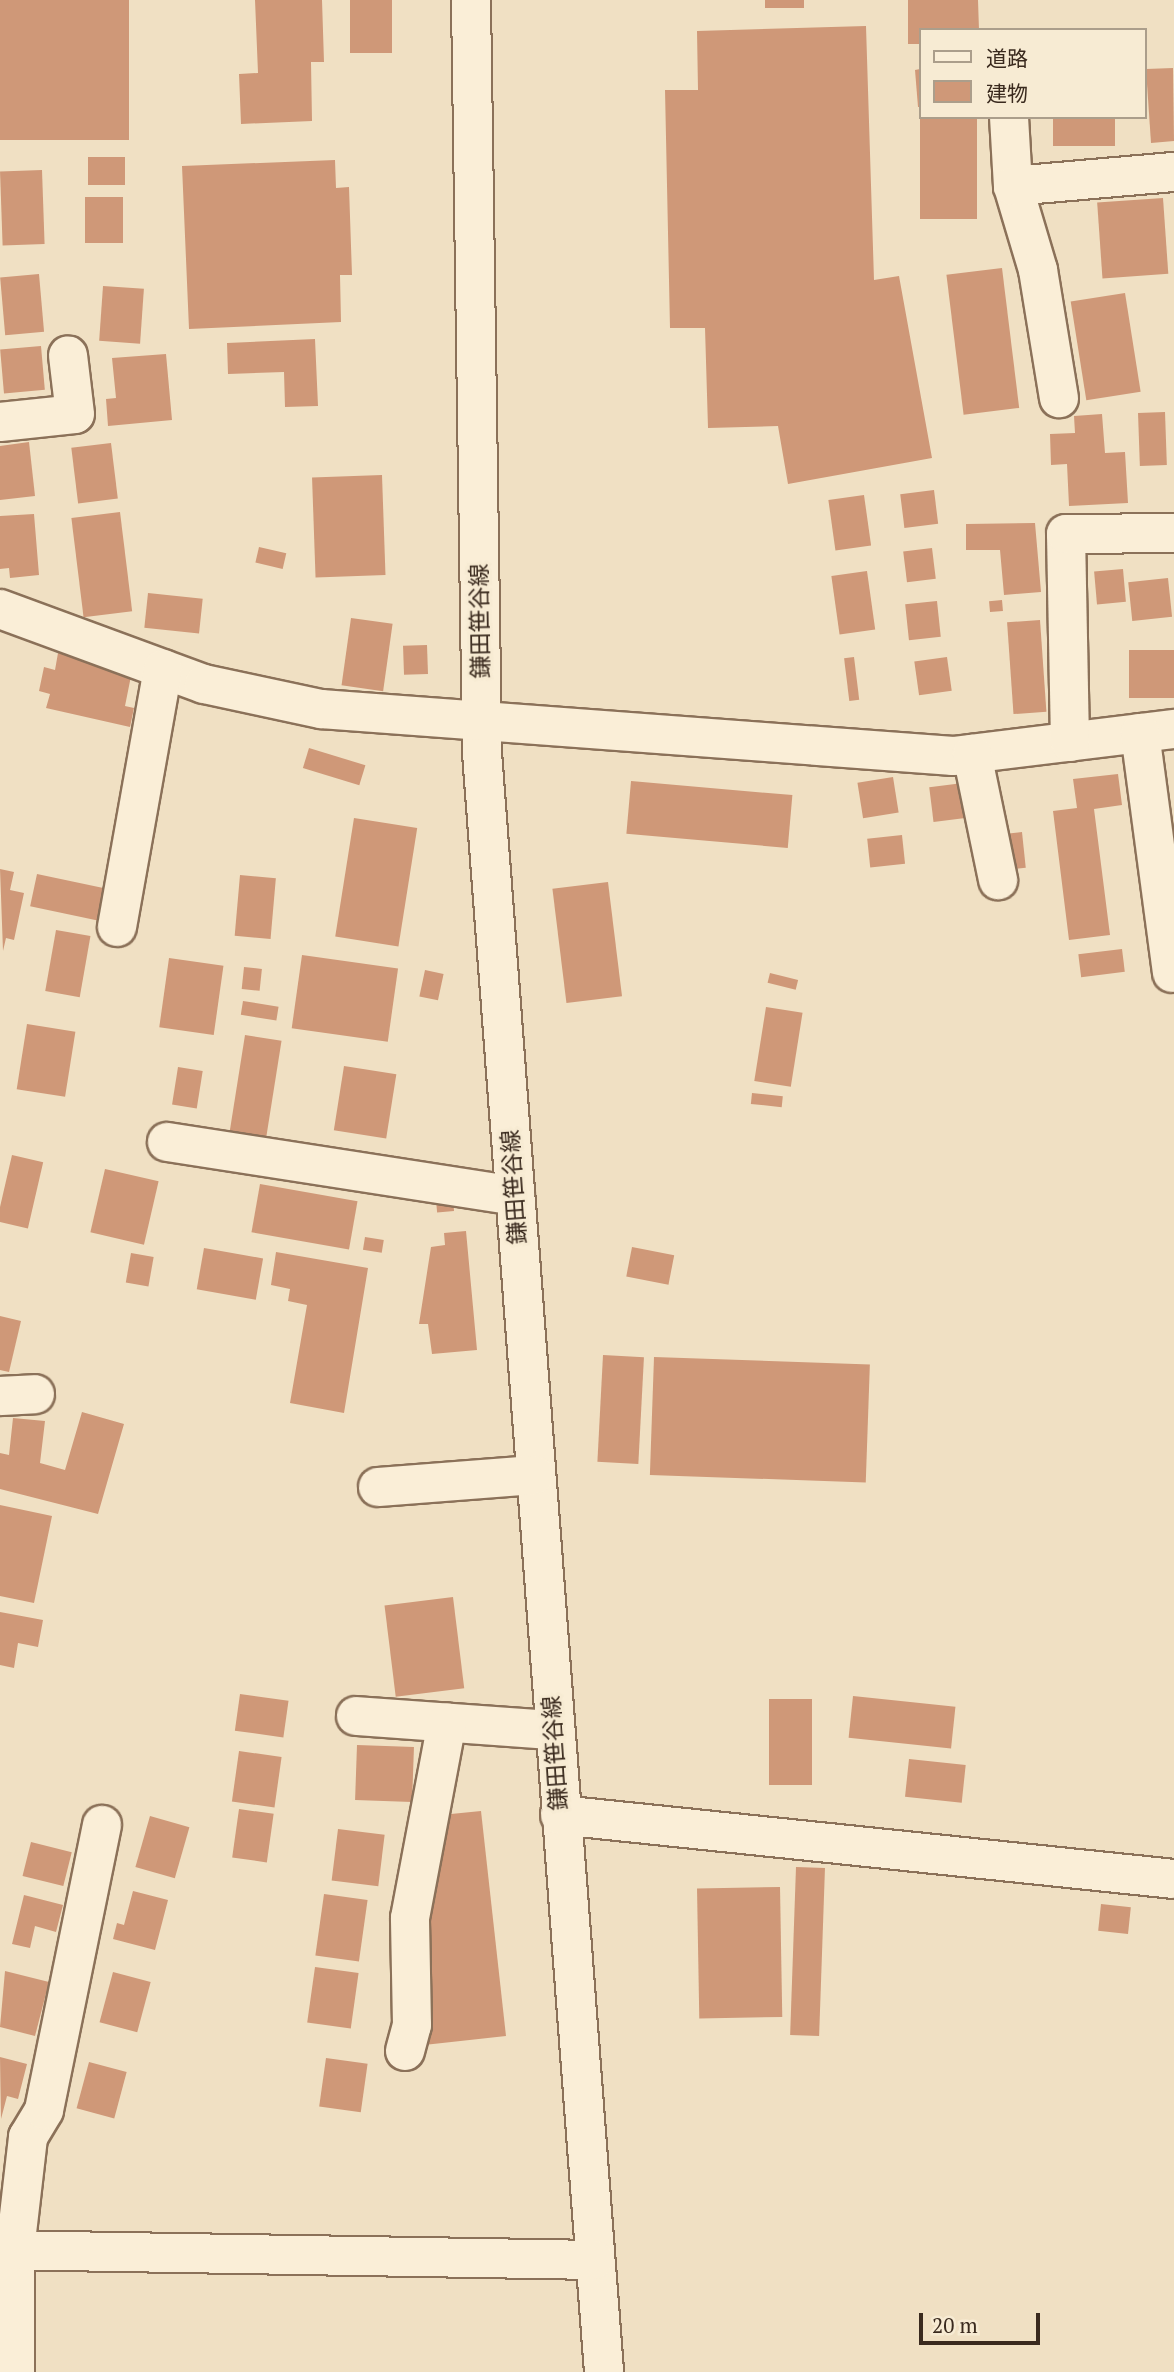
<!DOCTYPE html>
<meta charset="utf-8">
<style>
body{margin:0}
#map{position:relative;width:1174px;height:2372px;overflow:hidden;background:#f0e0c3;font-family:"PT Serif","Noto Sans JP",serif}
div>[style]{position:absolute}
.building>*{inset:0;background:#cf9878;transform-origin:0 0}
.roads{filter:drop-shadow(2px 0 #8b7159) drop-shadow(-2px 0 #8b7159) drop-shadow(0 2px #8b7159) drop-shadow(0 -2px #8b7159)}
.minor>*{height:38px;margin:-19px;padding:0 19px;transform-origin:19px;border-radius:19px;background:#faeed7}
span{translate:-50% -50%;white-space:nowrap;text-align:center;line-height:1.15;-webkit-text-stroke:6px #f7ebd3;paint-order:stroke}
.street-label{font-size:23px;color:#3a2a1e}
.legend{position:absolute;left:919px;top:28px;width:228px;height:91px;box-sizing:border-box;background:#f7ebd3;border:2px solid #ab9e8b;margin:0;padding:9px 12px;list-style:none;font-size:21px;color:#3a2a1e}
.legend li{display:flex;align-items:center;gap:14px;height:35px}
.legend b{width:35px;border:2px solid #ab9e8b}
.scale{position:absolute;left:919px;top:2313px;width:121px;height:32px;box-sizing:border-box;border:4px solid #3a2a1e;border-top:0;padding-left:9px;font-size:21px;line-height:24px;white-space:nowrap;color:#3a2a1e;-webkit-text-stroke:5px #f7ebd3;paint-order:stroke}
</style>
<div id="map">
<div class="building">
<i style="left:0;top:0;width:129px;height:140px"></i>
<i style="clip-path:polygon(255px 0,322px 0,324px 62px,311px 62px,312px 121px,241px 124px,239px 74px,258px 73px)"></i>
<i style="left:350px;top:0;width:42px;height:53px"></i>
<i style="left:765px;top:0;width:39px;height:8px"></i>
<i style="clip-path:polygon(908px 0,978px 0,979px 30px,920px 30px,920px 44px,908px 44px)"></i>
<i style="clip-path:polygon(866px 26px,874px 280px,899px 276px,932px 458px,788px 484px,778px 426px,708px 428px,705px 328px,670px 328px,665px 90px,698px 90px,697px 31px)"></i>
<i style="clip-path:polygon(1173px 68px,1174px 141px,1151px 143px,1146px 69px)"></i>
<i style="clip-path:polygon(920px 69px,920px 107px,918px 107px,915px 70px)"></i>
<i style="left:920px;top:117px;width:57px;height:102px"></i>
<i style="left:1053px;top:117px;width:62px;height:29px"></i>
<i style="left:88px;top:157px;width:37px;height:28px"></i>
<i style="clip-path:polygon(335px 160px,336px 188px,349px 187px,352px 275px,340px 275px,341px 322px,189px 329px,182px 166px)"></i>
<i style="left:42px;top:170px;width:74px;height:42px;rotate:88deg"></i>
<i style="left:85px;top:197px;width:38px;height:46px"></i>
<i style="left:1163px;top:198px;width:76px;height:66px;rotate:86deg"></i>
<i style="left:1002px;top:268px;width:141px;height:56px;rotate:83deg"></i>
<i style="left:39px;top:274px;width:58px;height:39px;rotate:85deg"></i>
<i style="left:103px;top:286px;width:41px;height:55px;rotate:4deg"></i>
<i style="left:1125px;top:293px;width:100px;height:55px;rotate:81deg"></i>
<i style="clip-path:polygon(315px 339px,318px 406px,285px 407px,284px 372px,228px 374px,227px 343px)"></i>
<i style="left:41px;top:346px;width:44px;height:41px;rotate:85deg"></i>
<i style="clip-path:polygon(166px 354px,172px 420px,108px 426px,106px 399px,116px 398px,112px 358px)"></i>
<i style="left:1165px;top:412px;width:53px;height:27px;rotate:88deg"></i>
<i style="clip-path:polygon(1102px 414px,1105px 453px,1125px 452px,1128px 503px,1069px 506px,1067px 464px,1051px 465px,1050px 434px,1075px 433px,1074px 416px)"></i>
<i style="clip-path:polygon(29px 442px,35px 496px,0 500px,0 446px)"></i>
<i style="left:111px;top:443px;width:56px;height:40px;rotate:83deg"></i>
<i style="left:382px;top:475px;width:100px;height:70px;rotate:88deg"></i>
<i style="left:934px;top:490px;width:34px;height:34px;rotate:83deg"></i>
<i style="left:864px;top:495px;width:51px;height:36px;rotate:82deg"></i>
<i style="left:120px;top:512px;width:100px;height:49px;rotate:83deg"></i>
<i style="clip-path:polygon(34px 514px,39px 575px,10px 578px,9px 568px,0 569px,0 516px)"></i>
<i style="clip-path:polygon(1035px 523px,1041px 592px,1004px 595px,1000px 550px,966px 550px,966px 524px)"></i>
<i style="left:259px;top:547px;width:28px;height:16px;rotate:13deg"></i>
<i style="left:932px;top:548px;width:31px;height:29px;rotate:83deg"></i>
<i style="left:1123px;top:569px;width:33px;height:29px;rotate:85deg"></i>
<i style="left:867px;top:571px;width:59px;height:36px;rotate:82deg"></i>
<i style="left:1168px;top:578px;width:39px;height:40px;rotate:84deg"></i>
<i style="left:148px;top:593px;width:55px;height:35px;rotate:6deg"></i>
<i style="left:1002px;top:600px;width:11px;height:13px;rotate:85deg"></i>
<i style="left:937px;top:601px;width:36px;height:32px;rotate:84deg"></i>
<i style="left:351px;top:618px;width:42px;height:68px;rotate:8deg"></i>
<i style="left:1040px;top:620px;width:92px;height:33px;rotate:86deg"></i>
<i style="left:427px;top:645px;width:29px;height:24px;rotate:88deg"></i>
<i style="left:1174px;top:650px;width:48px;height:45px;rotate:90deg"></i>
<i style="clip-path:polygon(58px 653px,132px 671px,125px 706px,134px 708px,130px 727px,46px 708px,50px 694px,39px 691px,44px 667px,55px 670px)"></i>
<i style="left:854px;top:657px;width:43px;height:10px;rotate:83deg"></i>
<i style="left:947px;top:657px;width:34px;height:33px;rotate:82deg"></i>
<i style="left:309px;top:748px;width:59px;height:21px;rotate:17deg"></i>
<i style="clip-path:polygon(1118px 774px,1122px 805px,1094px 809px,1110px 935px,1069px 940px,1053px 811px,1077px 808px,1073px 779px)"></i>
<i style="left:893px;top:777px;width:36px;height:36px;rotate:81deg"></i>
<i style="left:631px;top:781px;width:162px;height:53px;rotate:5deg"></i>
<i style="left:963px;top:783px;width:35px;height:34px;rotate:83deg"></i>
<i style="left:354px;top:818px;width:64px;height:120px;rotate:9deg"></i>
<i style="left:1022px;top:832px;width:36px;height:18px;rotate:84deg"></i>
<i style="left:902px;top:835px;width:29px;height:35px;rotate:84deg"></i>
<i style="clip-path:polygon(0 869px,14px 872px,10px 890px,24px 893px,14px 940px,6px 938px,3px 951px)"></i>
<i style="left:37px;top:874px;width:69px;height:33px;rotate:12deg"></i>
<i style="left:240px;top:875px;width:36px;height:61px;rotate:5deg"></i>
<i style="left:608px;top:882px;width:115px;height:56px;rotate:83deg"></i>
<i style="left:56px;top:930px;width:35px;height:62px;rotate:10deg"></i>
<i style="left:1122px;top:949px;width:23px;height:44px;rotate:83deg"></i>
<i style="left:302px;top:955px;width:97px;height:74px;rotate:8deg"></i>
<i style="left:169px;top:958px;width:55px;height:70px;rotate:8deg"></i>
<i style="left:244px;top:967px;width:18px;height:22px;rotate:6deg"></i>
<i style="left:425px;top:970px;width:19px;height:27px;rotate:12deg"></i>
<i style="left:770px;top:973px;width:29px;height:10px;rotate:14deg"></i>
<i style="left:243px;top:1001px;width:36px;height:14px;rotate:9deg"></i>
<i style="left:766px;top:1007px;width:37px;height:75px;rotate:9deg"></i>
<i style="left:27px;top:1024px;width:49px;height:66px;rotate:9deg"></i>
<i style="left:245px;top:1035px;width:37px;height:97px;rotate:9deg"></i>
<i style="left:344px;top:1066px;width:53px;height:65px;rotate:9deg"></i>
<i style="left:178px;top:1067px;width:25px;height:38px;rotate:9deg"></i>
<i style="left:752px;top:1093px;width:31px;height:11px;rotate:6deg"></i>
<i style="left:12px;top:1155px;width:32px;height:68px;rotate:13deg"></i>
<i style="left:105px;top:1169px;width:55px;height:65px;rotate:13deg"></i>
<i style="left:260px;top:1184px;width:99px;height:49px;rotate:10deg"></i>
<i style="left:453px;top:1199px;width:12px;height:17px;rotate:85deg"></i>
<i style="clip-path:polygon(466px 1231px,477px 1350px,432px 1354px,428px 1324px,419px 1324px,431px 1247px,445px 1245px,444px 1233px)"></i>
<i style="left:365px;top:1237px;width:19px;height:13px;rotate:9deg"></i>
<i style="left:632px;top:1247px;width:43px;height:30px;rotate:11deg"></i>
<i style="left:204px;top:1248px;width:60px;height:42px;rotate:10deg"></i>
<i style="clip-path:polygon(276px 1252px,368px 1268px,344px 1413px,290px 1403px,307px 1305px,288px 1301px,290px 1289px,271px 1285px)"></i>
<i style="left:131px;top:1253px;width:23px;height:30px;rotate:10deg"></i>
<i style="clip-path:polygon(0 1316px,21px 1321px,9px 1372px,0 1370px)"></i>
<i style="left:603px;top:1355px;width:41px;height:107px;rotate:3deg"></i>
<i style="left:654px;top:1357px;width:216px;height:118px;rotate:2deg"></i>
<i style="clip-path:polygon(82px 1412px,124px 1424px,98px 1514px,0 1489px,0 1453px,9px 1455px,13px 1418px,45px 1421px,40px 1463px,65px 1470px)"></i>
<i style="clip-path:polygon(0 1505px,52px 1516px,34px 1603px,0 1596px)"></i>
<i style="left:453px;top:1597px;width:92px;height:69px;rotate:83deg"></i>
<i style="clip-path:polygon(0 1612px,43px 1620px,38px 1647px,18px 1643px,14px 1668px,0 1665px)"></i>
<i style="left:240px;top:1694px;width:49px;height:37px;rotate:8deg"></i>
<i style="left:853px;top:1696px;width:103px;height:42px;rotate:6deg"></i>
<i style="left:769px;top:1699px;width:43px;height:86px"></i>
<i style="left:357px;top:1745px;width:57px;height:55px;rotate:2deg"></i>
<i style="left:239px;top:1751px;width:43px;height:51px;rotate:8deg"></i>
<i style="left:909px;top:1759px;width:57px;height:38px;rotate:6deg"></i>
<i style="left:239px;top:1809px;width:35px;height:49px;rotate:8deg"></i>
<i style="clip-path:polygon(481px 1811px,506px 2036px,424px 2045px,411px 1933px,441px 1815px)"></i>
<i style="left:150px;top:1816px;width:41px;height:53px;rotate:16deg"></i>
<i style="left:338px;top:1829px;width:47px;height:52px;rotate:7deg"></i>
<i style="left:31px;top:1842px;width:42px;height:35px;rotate:14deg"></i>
<i style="left:796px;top:1867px;width:29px;height:168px;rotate:2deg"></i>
<i style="left:780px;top:1887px;width:130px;height:83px;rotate:89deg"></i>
<i style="clip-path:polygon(133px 1891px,168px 1900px,155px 1950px,113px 1939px,117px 1923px,124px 1925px)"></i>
<i style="left:324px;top:1894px;width:44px;height:62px;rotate:8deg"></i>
<i style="clip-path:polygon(24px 1895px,63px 1905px,56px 1932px,35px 1926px,30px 1948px,12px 1944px)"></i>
<i style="left:1101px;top:1904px;width:30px;height:27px;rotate:6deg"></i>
<i style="left:315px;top:1967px;width:44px;height:56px;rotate:8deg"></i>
<i style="clip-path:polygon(5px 1971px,49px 1982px,35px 2036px,0 2027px)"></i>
<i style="left:113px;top:1972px;width:39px;height:52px;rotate:15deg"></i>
<i style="clip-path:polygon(0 2057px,27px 2064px,18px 2099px,7px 2096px,1px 2119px)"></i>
<i style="left:326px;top:2058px;width:42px;height:49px;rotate:8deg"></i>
<i style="left:89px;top:2062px;width:39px;height:48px;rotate:15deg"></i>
</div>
<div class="roads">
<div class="minor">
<i style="left:471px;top:0;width:753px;rotate:89.16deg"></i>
<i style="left:482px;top:753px;width:1624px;rotate:85.69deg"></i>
<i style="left:1009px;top:117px;width:69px;rotate:86.7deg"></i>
<i style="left:1013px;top:186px;width:88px;rotate:73.4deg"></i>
<i style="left:1038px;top:270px;width:130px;rotate:80.7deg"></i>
<i style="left:1013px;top:186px;width:162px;rotate:-5deg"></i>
<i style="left:0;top:422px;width:75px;rotate:-6.1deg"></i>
<i style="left:75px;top:414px;width:59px;rotate:-96.8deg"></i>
<i style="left:0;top:609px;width:217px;rotate:20.2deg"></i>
<i style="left:204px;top:684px;width:120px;rotate:12.1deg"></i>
<i style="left:321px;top:709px;width:634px;rotate:4.25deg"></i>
<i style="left:953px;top:756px;width:223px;rotate:-7deg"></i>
<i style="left:1140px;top:733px;width:242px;rotate:82.4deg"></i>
<i style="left:1070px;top:742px;width:208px;rotate:-91.1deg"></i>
<i style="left:1066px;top:534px;width:108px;rotate:-0.5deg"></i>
<i style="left:972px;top:754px;width:129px;rotate:78.3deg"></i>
<i style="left:117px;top:927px;width:262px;rotate:-79.9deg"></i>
<i style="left:167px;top:1142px;width:352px;rotate:8.8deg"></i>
<i style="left:0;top:1396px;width:35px;rotate:-3deg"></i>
<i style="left:378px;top:1487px;width:157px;rotate:-4.4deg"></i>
<i style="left:356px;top:1716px;width:197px;rotate:4.1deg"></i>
<i style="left:560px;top:1815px;width:617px;rotate:5.95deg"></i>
<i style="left:405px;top:2051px;width:27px;rotate:-75deg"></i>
<i style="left:412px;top:2025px;width:107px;rotate:-91.1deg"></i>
<i style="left:410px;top:1918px;width:199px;rotate:-79.3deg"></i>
<i style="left:0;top:2250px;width:594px;rotate:0.96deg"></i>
<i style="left:15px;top:2372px;width:122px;rotate:-90deg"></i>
<i style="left:15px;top:2250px;width:114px;rotate:-83.4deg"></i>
<i style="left:28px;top:2137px;width:31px;rotate:-59deg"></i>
<i style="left:44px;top:2110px;width:291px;rotate:-78.5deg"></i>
</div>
</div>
<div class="street-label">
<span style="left:480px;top:621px;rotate:-91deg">鎌田笹谷線</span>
<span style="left:514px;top:1187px;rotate:-94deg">鎌田笹谷線</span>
<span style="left:555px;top:1753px;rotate:-94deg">鎌田笹谷線</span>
</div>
<ul class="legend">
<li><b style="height:9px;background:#faeed7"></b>道路</li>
<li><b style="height:19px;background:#cf9878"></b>建物</li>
</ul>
<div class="scale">20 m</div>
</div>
